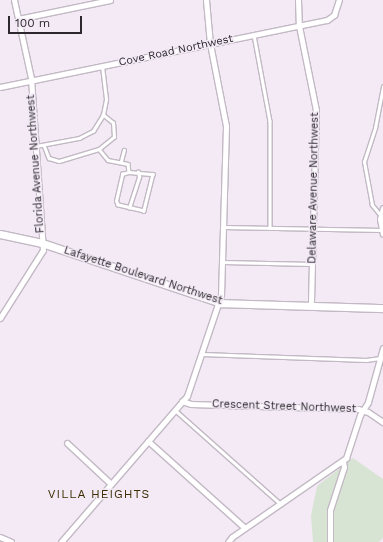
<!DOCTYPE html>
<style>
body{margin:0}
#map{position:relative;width:383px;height:542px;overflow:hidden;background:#f3eaf6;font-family:"Work Sans",sans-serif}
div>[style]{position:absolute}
.green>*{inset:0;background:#d8e4d3}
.roads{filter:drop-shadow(1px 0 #c2b9c4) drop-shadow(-1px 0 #c2b9c4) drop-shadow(0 1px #c2b9c4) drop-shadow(0 -1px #c2b9c4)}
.service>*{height:2.5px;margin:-1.25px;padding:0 1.25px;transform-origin:1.25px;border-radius:1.25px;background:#fff}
.minor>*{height:5px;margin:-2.5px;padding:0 2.5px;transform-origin:2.5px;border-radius:2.5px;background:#fff}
.secondary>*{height:7px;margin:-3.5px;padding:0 3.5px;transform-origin:3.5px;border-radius:3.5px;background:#fff}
span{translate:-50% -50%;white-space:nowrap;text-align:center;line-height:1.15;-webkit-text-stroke:3px #f3eaf6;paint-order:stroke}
.street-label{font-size:11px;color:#2c282d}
.neighbourhood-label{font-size:12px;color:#3d2c02;letter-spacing:1px}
.scale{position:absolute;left:8px;top:16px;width:74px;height:18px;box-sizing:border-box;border:2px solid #2c282d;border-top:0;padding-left:5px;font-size:12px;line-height:14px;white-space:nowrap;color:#2c282d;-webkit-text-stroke:3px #f3eaf6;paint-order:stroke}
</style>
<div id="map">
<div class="green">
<i style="clip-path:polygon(353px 458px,383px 479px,383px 538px,379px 542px,313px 542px,311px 516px,317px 486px)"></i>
</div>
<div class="roads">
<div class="service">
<i style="left:254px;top:35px;width:87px;rotate:79.5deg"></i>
<i style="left:270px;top:121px;width:107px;rotate:90deg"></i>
<i style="left:44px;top:145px;width:14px;rotate:69deg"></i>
<i style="left:49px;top:158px;width:10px;rotate:17deg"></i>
<i style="left:59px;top:161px;width:42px;rotate:-16.7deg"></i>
<i style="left:99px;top:149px;width:19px;rotate:-39deg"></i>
<i style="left:114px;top:137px;width:14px;rotate:-94deg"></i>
<i style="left:113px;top:123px;width:13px;rotate:-141deg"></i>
<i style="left:36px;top:146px;width:44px;rotate:-10.5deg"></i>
<i style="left:79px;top:138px;width:16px;rotate:-27deg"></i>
<i style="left:93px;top:131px;width:19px;rotate:-58deg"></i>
<i style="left:103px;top:115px;width:16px;rotate:-79deg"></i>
<i style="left:106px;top:99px;width:32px;rotate:-97deg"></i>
<i style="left:99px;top:149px;width:14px;rotate:51deg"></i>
<i style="left:108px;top:160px;width:20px;rotate:11deg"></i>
<i style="left:128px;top:164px;width:8px;rotate:83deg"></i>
<i style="left:121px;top:161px;width:11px;rotate:-75deg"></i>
<i style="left:129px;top:172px;width:24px;rotate:5deg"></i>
<i style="left:153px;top:174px;width:38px;rotate:104deg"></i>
<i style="left:144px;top:211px;width:27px;rotate:-167deg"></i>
<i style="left:118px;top:205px;width:4px;rotate:-117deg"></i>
<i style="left:116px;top:201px;width:28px;rotate:-77deg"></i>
<i style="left:122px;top:174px;width:7px;rotate:-16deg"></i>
<i style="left:129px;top:208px;width:33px;rotate:-72deg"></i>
<i style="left:139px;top:177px;width:5px;rotate:-101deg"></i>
<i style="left:380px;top:215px;width:13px;rotate:-129deg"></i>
<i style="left:372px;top:205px;width:44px;rotate:-100.5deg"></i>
<i style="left:364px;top:162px;width:36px;rotate:-72deg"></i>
<i style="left:375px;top:128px;width:42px;rotate:-79deg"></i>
<i style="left:223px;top:227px;width:159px;rotate:1.1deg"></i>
<i style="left:223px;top:262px;width:89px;rotate:1.3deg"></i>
<i style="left:202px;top:354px;width:164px;rotate:2.1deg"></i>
<i style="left:366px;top:360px;width:14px;rotate:-8deg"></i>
<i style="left:175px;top:410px;width:142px;rotate:41.6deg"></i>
</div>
<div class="minor">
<i style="left:298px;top:0;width:26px;rotate:88deg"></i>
<i style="left:299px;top:26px;width:86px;rotate:78.6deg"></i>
<i style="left:316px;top:110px;width:196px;rotate:91.5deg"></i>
<i style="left:18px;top:19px;width:94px;rotate:-11.7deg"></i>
<i style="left:0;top:87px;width:334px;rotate:-11.6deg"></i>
<i style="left:327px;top:20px;width:9px;rotate:-36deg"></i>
<i style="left:334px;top:15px;width:16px;rotate:-72deg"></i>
<i style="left:383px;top:208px;width:11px;rotate:105deg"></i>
<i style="left:380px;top:219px;width:15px;rotate:79deg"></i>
<i style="left:0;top:318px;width:80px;rotate:-57.7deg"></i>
<i style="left:43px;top:250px;width:172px;rotate:-94deg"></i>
<i style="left:31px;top:78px;width:80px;rotate:-102.3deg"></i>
<i style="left:182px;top:401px;width:9px;rotate:18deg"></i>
<i style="left:191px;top:404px;width:167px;rotate:1.7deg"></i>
<i style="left:358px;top:409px;width:10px;rotate:17deg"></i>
<i style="left:368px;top:412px;width:18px;rotate:34deg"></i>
<i style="left:148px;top:441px;width:130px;rotate:41.9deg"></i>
<i style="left:67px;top:443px;width:60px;rotate:43deg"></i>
<i style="left:0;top:537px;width:12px;rotate:24deg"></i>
<i style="left:61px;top:542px;width:193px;rotate:-49.2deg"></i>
<i style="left:187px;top:396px;width:107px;rotate:-71.4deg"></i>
<i style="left:221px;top:295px;width:169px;rotate:-88.3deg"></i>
<i style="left:226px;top:126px;width:84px;rotate:-101deg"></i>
<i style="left:210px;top:44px;width:44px;rotate:-95.2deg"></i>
<i style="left:228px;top:542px;width:6px;rotate:-51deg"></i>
<i style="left:232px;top:537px;width:139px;rotate:-34.7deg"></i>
<i style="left:346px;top:458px;width:45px;rotate:-72deg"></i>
<i style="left:360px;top:415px;width:15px;rotate:-58deg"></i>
<i style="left:368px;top:402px;width:56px;rotate:-74.5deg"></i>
<i style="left:330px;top:542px;width:32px;rotate:-90deg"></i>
<i style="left:330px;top:510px;width:45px;rotate:-72deg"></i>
<i style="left:344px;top:467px;width:5px;rotate:-101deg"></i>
</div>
<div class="secondary">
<i style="left:0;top:234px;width:43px;rotate:12.1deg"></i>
<i style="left:42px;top:243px;width:189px;rotate:18.5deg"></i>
<i style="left:221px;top:303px;width:162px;rotate:1.8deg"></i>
</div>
</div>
<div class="street-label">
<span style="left:176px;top:51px;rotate:-12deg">Cove Road Northwest</span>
<span style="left:36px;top:164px;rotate:-94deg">Florida Avenue Northwest</span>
<span style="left:314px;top:188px;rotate:-89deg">Delaware Avenue Northwest</span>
<span style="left:143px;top:276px;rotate:18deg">Lafayette Boulevard Northwest</span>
<span style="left:284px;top:407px;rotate:2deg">Crescent Street Northwest</span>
</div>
<div class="neighbourhood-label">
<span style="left:99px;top:495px">VILLA HEIGHTS</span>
</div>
<div class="scale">100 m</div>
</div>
